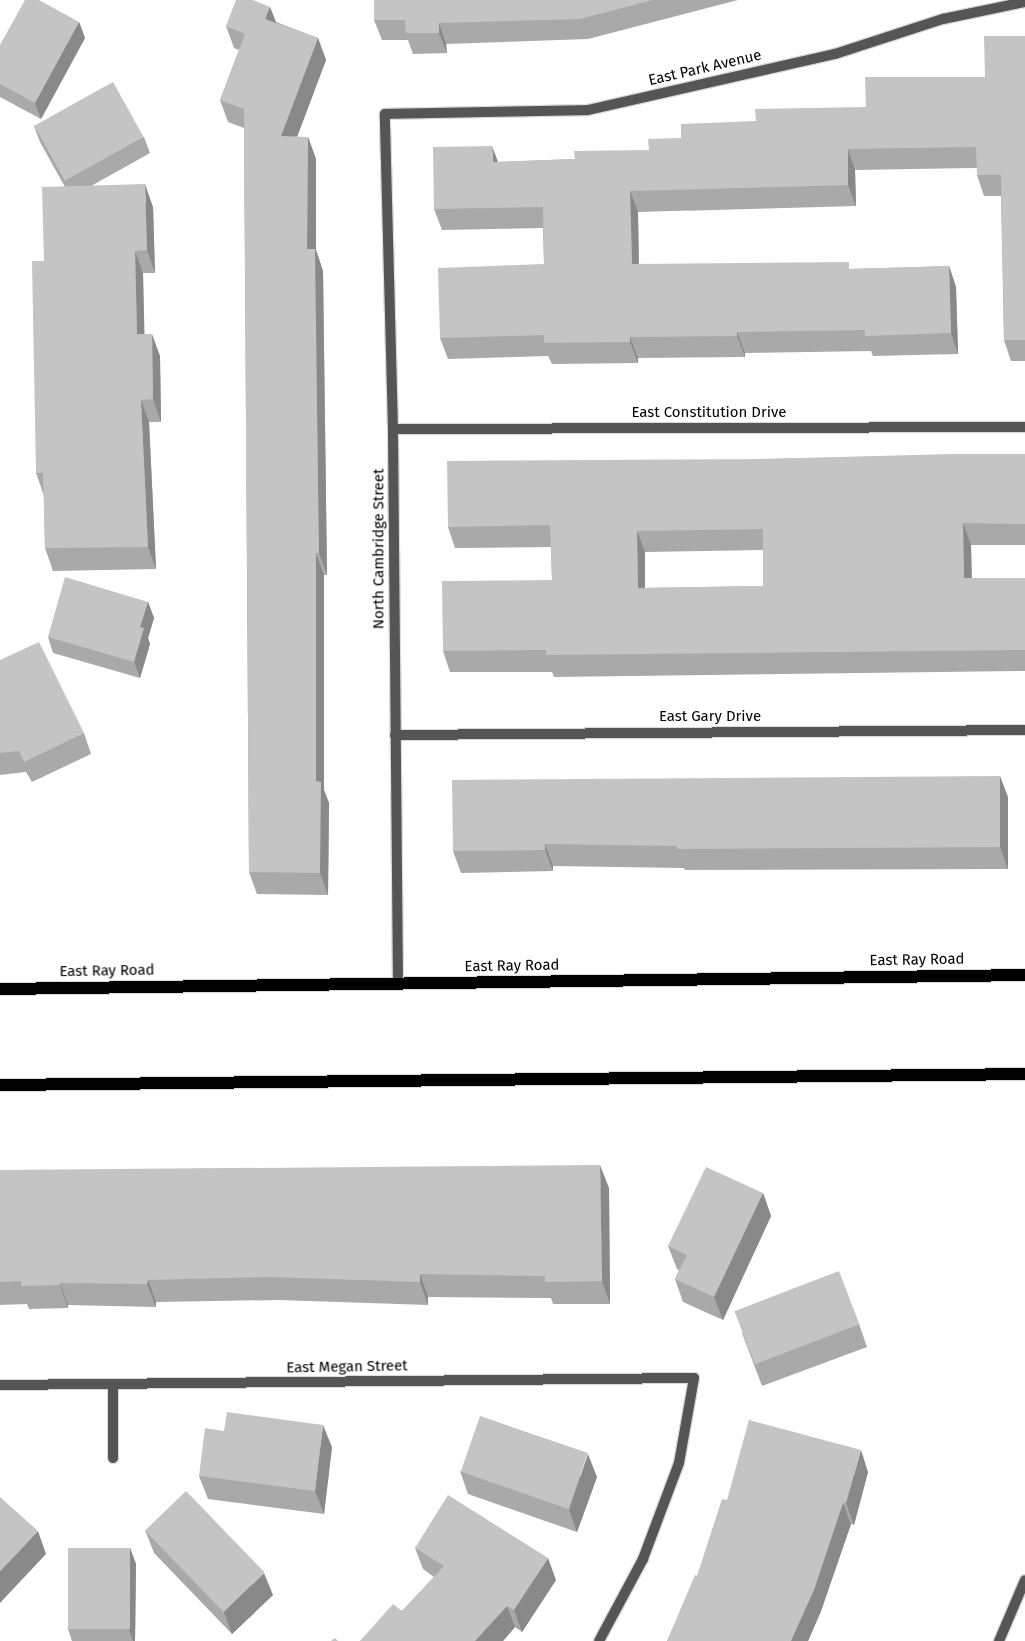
<!DOCTYPE html>
<style>
body{margin:0}
#map{position:relative;width:1025px;height:1641px;overflow:hidden;background:#fff;font-family:"Fira Sans",sans-serif}
div>[style]{position:absolute}
.roads{filter:drop-shadow(1px 0 #dbdbdb) drop-shadow(-1px 0 #dbdbdb) drop-shadow(0 1px #dbdbdb) drop-shadow(0 -1px #dbdbdb)}
.service>*{height:10px;margin:-5px;padding:0 5px;transform-origin:5px;border-radius:5px;background:#555}
.minor>*{height:10px;margin:-5px;padding:0 5px;transform-origin:5px;border-radius:5px;background:#555}
.tertiary>*{height:10px;margin:-5px;padding:0 5px;transform-origin:5px;border-radius:5px;background:#555}
.primary>*{height:12px;margin:-6px;padding:0 6px;transform-origin:6px;border-radius:6px;background:#000}
.wall>*{inset:0;background:#a9a9a9}
.shaded-wall>*{inset:0;background:#898989}
.building>*{inset:0;background:#c4c4c4;transform-origin:0 0}
span{translate:-50% -50%;white-space:nowrap;text-align:center;line-height:1.15;-webkit-text-stroke:4px #fff;paint-order:stroke}
.street-label{font-size:15px;color:#000}
</style>
<div id="map">
<div class="roads">
<div class="service">
<i style="left:113px;top:1384px;width:74px;rotate:90deg"></i>
</div>
<div class="minor">
<i style="left:393px;top:429px;width:632px;rotate:-0.18deg"></i>
<i style="left:395px;top:735px;width:630px;rotate:-0.45deg"></i>
<i style="left:398px;top:984px;width:555px;rotate:-90.52deg"></i>
<i style="left:393px;top:429px;width:315px;rotate:-91.5deg"></i>
<i style="left:385px;top:114px;width:203px;rotate:-1.1deg"></i>
<i style="left:588px;top:110px;width:253px;rotate:-12.8deg"></i>
<i style="left:835px;top:54px;width:114px;rotate:-18deg"></i>
<i style="left:943px;top:19px;width:84px;rotate:-11.7deg"></i>
<i style="left:0;top:1385px;width:694px;rotate:-0.58deg"></i>
<i style="left:694px;top:1378px;width:86px;rotate:100deg"></i>
<i style="left:679px;top:1463px;width:103px;rotate:110.6deg"></i>
<i style="left:643px;top:1559px;width:93px;rotate:118.2deg"></i>
</div>
<div class="tertiary">
<i style="left:999px;top:1641px;width:66px;rotate:-66.9deg"></i>
</div>
<div class="primary">
<i style="left:0;top:989px;width:1025px;rotate:-0.78deg"></i>
<i style="left:0;top:1085px;width:1025px;rotate:-0.61deg"></i>
</div>
</div>
<div class="wall">
<i style="clip-path:polygon(374px 0,738px 0,588px 39px,446px 44px,447px 53px,413px 54px,408px 40px,382px 40px,374px 20px)"></i>
<i style="clip-path:polygon(270px 7px,276px 22px,318px 38px,326px 60px,297px 137px,308px 137px,316px 159px,316px 250px,323px 271px,327px 575px,324px 575px,324px 790px,329px 803px,328px 895px,257px 894px,249px 872px,244px 128px,228px 122px,220px 100px,239px 50px,234px 48px,226px 26px)"></i>
<i style="clip-path:polygon(79px 22px,85px 38px,41px 119px,0 97px,0 45px)"></i>
<i style="clip-path:polygon(1025px 36px,1025px 361px,1011px 361px,1004px 340px,1001px 196px,984px 196px,977px 175px,977px 168px,855px 170px,856px 206px,638px 212px,639px 264px,851px 269px,949px 266px,956px 287px,958px 354px,873px 356px,871px 351px,745px 353px,745px 357px,638px 358px,638px 363px,552px 364px,548px 356px,448px 359px,440px 338px,544px 264px,543px 228px,442px 230px,434px 209px,498px 162px,575px 159px,649px 150px,681px 138px,756px 121px,866px 107px,985px 77px)"></i>
<i style="clip-path:polygon(34px 126px,144px 137px,150px 153px,91px 186px,153px 207px,155px 273px,143px 273px,144px 334px,160px 356px,161px 422px,149px 422px,156px 569px,53px 571px,45px 548px,44px 496px,36px 473px,44px 261px,65px 187px,40px 142px)"></i>
<i style="clip-path:polygon(evenodd,1025px 454px,1025px 545px,971px 545px,972px 578px,1025px 578px,1025px 671px,554px 677px,552px 672px,450px 672px,443px 651px,552px 580px,551px 547px,455px 548px,448px 527px,762px 459px,1025px 454px,763px 550px,763px 586px,645px 588px,645px 552px,763px 550px)"></i>
<i style="clip-path:polygon(148px 602px,154px 618px,148px 638px,150px 644px,140px 678px,53px 653px,48px 637px)"></i>
<i style="clip-path:polygon(0 660px,84px 733px,91px 754px,32px 782px,26px 772px,0 775px)"></i>
<i style="clip-path:polygon(1008px 797px,1008px 869px,685px 870px,684px 868px,553px 866px,553px 871px,461px 873px,453px 851px)"></i>
<i style="clip-path:polygon(0 1170px,609px 1188px,610px 1304px,553px 1304px,551px 1298px,428px 1297px,428px 1305px,279px 1300px,156px 1302px,156px 1307px,68px 1305px,68px 1308px,29px 1309px,27px 1304px,0 1305px)"></i>
<i style="clip-path:polygon(763px 1193px,771px 1216px,723px 1320px,683px 1302px,675px 1279px,679px 1270px,677px 1269px,668px 1246px)"></i>
<i style="clip-path:polygon(859px 1324px,867px 1347px,762px 1386px,742px 1333px)"></i>
<i style="clip-path:polygon(224px 1431px,332px 1447px,324px 1514px,208px 1499px,199px 1476px)"></i>
<i style="clip-path:polygon(460px 1471px,597px 1477px,577px 1532px,468px 1494px)"></i>
<i style="clip-path:polygon(868px 1472px,854px 1525px,851px 1524px,821px 1611px,808px 1641px,667px 1641px,697px 1576px,727px 1500px)"></i>
<i style="clip-path:polygon(145px 1530px,273px 1595px,232px 1634px,154px 1553px)"></i>
<i style="clip-path:polygon(130px 1548px,136px 1564px,135px 1641px,72px 1641px,68px 1629px)"></i>
<i style="clip-path:polygon(415px 1548px,556px 1580px,522px 1632px,515px 1627px,503px 1641px,360px 1641px,402px 1611px,434px 1577px,423px 1569px)"></i>
</div>
<div class="shaded-wall">
<i style="clip-path:polygon(270px 7px,278px 28px,265px 19px)"></i>
<i style="clip-path:polygon(79px 22px,85px 38px,41px 119px,35px 103px)"></i>
<i style="clip-path:polygon(439px 23px,446px 44px,447px 53px,439px 33px)"></i>
<i style="clip-path:polygon(318px 38px,326px 60px,289px 158px,281px 136px)"></i>
<i style="clip-path:polygon(308px 137px,316px 159px,316px 250px,323px 271px,327px 575px,319px 553px,307px 249px)"></i>
<i style="clip-path:polygon(492px 146px,500px 167px,493px 162px)"></i>
<i style="clip-path:polygon(848px 149px,855px 170px,856px 206px,848px 185px)"></i>
<i style="clip-path:polygon(145px 184px,153px 207px,155px 273px,147px 250px)"></i>
<i style="clip-path:polygon(630px 191px,638px 212px,639px 285px,632px 264px)"></i>
<i style="clip-path:polygon(135px 251px,143px 273px,145px 357px,137px 334px)"></i>
<i style="clip-path:polygon(949px 266px,956px 287px,958px 354px,951px 333px)"></i>
<i style="clip-path:polygon(737px 332px,745px 353px,745px 357px,737px 336px)"></i>
<i style="clip-path:polygon(152px 334px,160px 356px,161px 422px,153px 399px)"></i>
<i style="clip-path:polygon(630px 337px,638px 358px,638px 363px,630px 342px)"></i>
<i style="clip-path:polygon(141px 400px,149px 422px,156px 569px,148px 547px)"></i>
<i style="clip-path:polygon(963px 523px,971px 545px,972px 600px,964px 578px)"></i>
<i style="clip-path:polygon(637px 531px,645px 552px,645px 609px,638px 588px)"></i>
<i style="clip-path:polygon(316px 553px,324px 575px,324px 790px,329px 803px,328px 895px,320px 873px,316px 781px)"></i>
<i style="clip-path:polygon(148px 602px,154px 618px,148px 638px,150px 644px,140px 678px,134px 662px,140px 627px)"></i>
<i style="clip-path:polygon(1000px 776px,1008px 797px,1008px 869px,1000px 847px)"></i>
<i style="clip-path:polygon(545px 844px,553px 866px,553px 871px,545px 850px)"></i>
<i style="clip-path:polygon(600px 1165px,609px 1188px,610px 1304px,602px 1281px)"></i>
<i style="clip-path:polygon(763px 1193px,771px 1216px,723px 1320px,714px 1297px)"></i>
<i style="clip-path:polygon(420px 1274px,428px 1297px,428px 1305px,420px 1282px)"></i>
<i style="clip-path:polygon(148px 1280px,156px 1302px,156px 1307px,147px 1284px)"></i>
<i style="clip-path:polygon(60px 1283px,68px 1305px,68px 1308px,60px 1285px)"></i>
<i style="clip-path:polygon(323px 1425px,332px 1447px,324px 1514px,315px 1491px)"></i>
<i style="clip-path:polygon(861px 1450px,868px 1472px,854px 1525px,846px 1503px)"></i>
<i style="clip-path:polygon(588px 1454px,597px 1477px,577px 1532px,569px 1510px)"></i>
<i style="clip-path:polygon(843px 1503px,851px 1524px,821px 1611px,808px 1641px,791px 1641px)"></i>
<i style="clip-path:polygon(38px 1531px,46px 1554px,0 1603px,0 1571px)"></i>
<i style="clip-path:polygon(130px 1548px,136px 1564px,135px 1641px,133px 1641px,129px 1630px)"></i>
<i style="clip-path:polygon(548px 1558px,556px 1580px,522px 1632px,514px 1610px)"></i>
<i style="clip-path:polygon(264px 1573px,273px 1595px,232px 1634px,224px 1612px)"></i>
<i style="clip-path:polygon(507px 1606px,515px 1627px,503px 1641px,475px 1641px)"></i>
</div>
<div class="building">
<i style="clip-path:polygon(25px 0,39px 0,79px 22px,35px 103px,0 84px,0 45px)"></i>
<i style="clip-path:polygon(236px 0,253px 0,270px 7px,265px 19px,318px 38px,281px 136px,308px 137px,307px 249px,315px 249px,319px 553px,316px 553px,316px 781px,321px 782px,320px 873px,249px 872px,244px 109px,220px 100px,245px 34px,226px 26px)"></i>
<i style="clip-path:polygon(374px 0,653px 0,580px 19px,439px 23px,439px 33px,406px 33px,405px 20px,374px 20px)"></i>
<i style="clip-path:polygon(984px 36px,1025px 36px,1025px 340px,1004px 340px,1001px 175px,977px 175px,976px 147px,848px 149px,848px 185px,630px 191px,632px 264px,849px 262px,849px 269px,949px 266px,951px 333px,865px 336px,865px 330px,737px 332px,737px 336px,630px 337px,630px 342px,544px 343px,544px 335px,440px 338px,438px 268px,544px 264px,543px 207px,434px 209px,433px 147px,492px 146px,493px 162px,575px 159px,574px 151px,649px 150px,648px 139px,681px 138px,681px 124px,756px 121px,755px 109px,866px 107px,865px 77px,985px 77px)"></i>
<i style="left:113px;top:82px;width:63px;height:90px;rotate:61deg"></i>
<i style="clip-path:polygon(145px 184px,147px 250px,135px 251px,137px 334px,152px 334px,153px 399px,141px 400px,148px 547px,45px 548px,43px 473px,36px 473px,32px 261px,44px 261px,42px 187px)"></i>
<i style="clip-path:polygon(evenodd,952px 454px,1025px 454px,1025px 524px,963px 523px,964px 578px,1025px 578px,1025px 650px,546px 655px,546px 650px,443px 651px,442px 581px,552px 580px,550px 525px,448px 527px,447px 461px,762px 459px,952px 454px,763px 529px,763px 586px,638px 588px,637px 531px,763px 529px)"></i>
<i style="clip-path:polygon(65px 577px,148px 602px,140px 627px,144px 628px,134px 662px,48px 637px)"></i>
<i style="clip-path:polygon(39px 642px,84px 733px,24px 762px,19px 751px,0 753px,0 660px)"></i>
<i style="clip-path:polygon(1000px 776px,1000px 847px,677px 849px,677px 846px,545px 844px,545px 850px,453px 851px,452px 780px)"></i>
<i style="clip-path:polygon(600px 1165px,602px 1281px,545px 1282px,545px 1276px,420px 1274px,420px 1282px,271px 1277px,148px 1280px,147px 1284px,60px 1283px,60px 1285px,21px 1286px,21px 1281px,0 1282px,0 1170px)"></i>
<i style="clip-path:polygon(706px 1167px,763px 1193px,714px 1297px,675px 1279px,687px 1255px,668px 1246px)"></i>
<i style="left:839px;top:1271px;width:57px;height:112px;rotate:69deg"></i>
<i style="clip-path:polygon(227px 1412px,323px 1425px,315px 1491px,199px 1476px,205px 1428px,224px 1431px)"></i>
<i style="left:480px;top:1416px;width:114px;height:59px;rotate:19deg"></i>
<i style="clip-path:polygon(749px 1420px,861px 1450px,846px 1503px,843px 1503px,814px 1590px,791px 1641px,667px 1641px,695px 1575px,697px 1576px,722px 1499px,727px 1500px)"></i>
<i style="left:186px;top:1491px;width:113px;height:57px;rotate:46deg"></i>
<i style="clip-path:polygon(448px 1495px,548px 1558px,514px 1610px,507px 1606px,475px 1641px,360px 1641px,393px 1604px,402px 1611px,444px 1566px,415px 1548px)"></i>
<i style="clip-path:polygon(0 1497px,38px 1531px,0 1571px)"></i>
<i style="left:68px;top:1548px;width:62px;height:81px"></i>
<i style="clip-path:polygon(335px 1638px,338px 1641px,331px 1641px)"></i>
</div>
<div class="street-label">
<span style="left:705px;top:68px;rotate:-13deg">East Park Avenue</span>
<span style="left:709px;top:413px">East Constitution Drive</span>
<span style="left:379px;top:549px;rotate:-90deg">North Cambridge Street</span>
<span style="left:710px;top:717px">East Gary Drive</span>
<span style="left:917px;top:960px;rotate:-1deg">East Ray Road</span>
<span style="left:512px;top:966px;rotate:-1deg">East Ray Road</span>
<span style="left:107px;top:971px;rotate:-1deg">East Ray Road</span>
<span style="left:347px;top:1367px;rotate:-1deg">East Megan Street</span>
</div>
</div>
